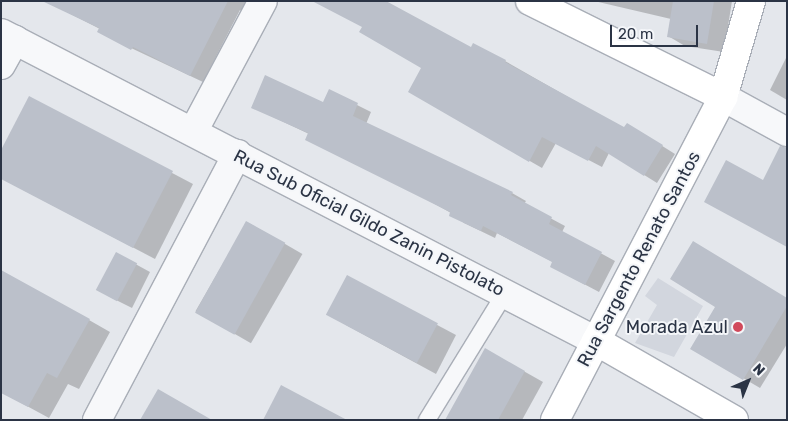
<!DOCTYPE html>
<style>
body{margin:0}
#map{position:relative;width:788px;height:421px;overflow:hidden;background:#e4e7ec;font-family:Rubik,sans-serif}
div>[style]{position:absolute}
.built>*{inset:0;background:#d2d6de}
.shadow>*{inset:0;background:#0003;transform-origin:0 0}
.building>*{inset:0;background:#bbc0ca;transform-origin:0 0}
.roads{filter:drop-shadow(1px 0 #a9aeb7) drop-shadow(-1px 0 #a9aeb7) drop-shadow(0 1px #a9aeb7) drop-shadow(0 -1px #a9aeb7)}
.lane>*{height:16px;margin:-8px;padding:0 8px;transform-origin:8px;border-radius:8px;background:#f7f8fa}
.street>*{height:28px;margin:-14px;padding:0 14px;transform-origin:14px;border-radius:14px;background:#f7f8fa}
.secondary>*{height:28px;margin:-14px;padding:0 14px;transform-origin:14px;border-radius:14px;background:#fff}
.dots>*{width:14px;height:14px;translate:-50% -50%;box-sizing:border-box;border:2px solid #f4f6f9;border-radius:50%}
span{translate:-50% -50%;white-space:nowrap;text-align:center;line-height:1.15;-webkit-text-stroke:4px #f4f6f9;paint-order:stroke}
.street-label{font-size:18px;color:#2b3445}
.poi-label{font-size:18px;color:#2b3445}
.right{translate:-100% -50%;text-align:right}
.frame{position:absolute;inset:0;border:2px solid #2b3445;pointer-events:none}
.north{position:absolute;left:723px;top:356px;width:50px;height:50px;-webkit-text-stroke:4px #f4f6f9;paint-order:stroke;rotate:44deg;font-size:14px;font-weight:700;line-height:20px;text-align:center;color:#2b3445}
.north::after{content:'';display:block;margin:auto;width:18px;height:22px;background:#2b3445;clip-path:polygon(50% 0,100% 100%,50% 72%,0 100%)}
.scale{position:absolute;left:610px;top:25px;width:88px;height:22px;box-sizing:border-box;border:2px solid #2b3445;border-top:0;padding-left:6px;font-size:15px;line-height:18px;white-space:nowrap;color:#2b3445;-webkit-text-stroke:4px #f4f6f9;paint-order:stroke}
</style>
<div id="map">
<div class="built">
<i style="clip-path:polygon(658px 278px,703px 306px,674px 357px,635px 343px,657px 305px,645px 296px)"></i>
</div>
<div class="shadow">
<i style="clip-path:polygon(168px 1px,254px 1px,247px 14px,240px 10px,203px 82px,112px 39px,100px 29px,53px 5px)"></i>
<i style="clip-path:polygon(594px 1px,732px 1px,724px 52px,685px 46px,668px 36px,671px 19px)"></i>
<i style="clip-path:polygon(472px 48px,505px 61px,624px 129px,640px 132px,675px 154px,657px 183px,609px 153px,602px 167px,556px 143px,542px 168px,410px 92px)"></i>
<i style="clip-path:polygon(787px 56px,787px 100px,770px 90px)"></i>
<i style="clip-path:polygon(329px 91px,371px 112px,366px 124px,512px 193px,526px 201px,524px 204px,565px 226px,562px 232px,615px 261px,599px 292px,565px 274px,553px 262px,497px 233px,495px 238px,464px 223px,451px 213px,309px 134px,252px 107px,323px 104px)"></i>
<i style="clip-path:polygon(30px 98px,193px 184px,155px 259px,12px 184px)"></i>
<i style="left:247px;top:222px;width:64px;height:103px;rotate:30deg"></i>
<i style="clip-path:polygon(117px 254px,150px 272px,132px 308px,112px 298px)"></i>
<i style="clip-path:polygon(347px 277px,456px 335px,436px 374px,346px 325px)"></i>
<i style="clip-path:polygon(787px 299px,787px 344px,760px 388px,692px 348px)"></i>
<i style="clip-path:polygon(89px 320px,110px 332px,79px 389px,68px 384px,49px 418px,1px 392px)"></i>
<i style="clip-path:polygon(486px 350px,543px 382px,522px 420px,446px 420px)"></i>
</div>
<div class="building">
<i style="clip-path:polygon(42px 1px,228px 1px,190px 76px,133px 47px,131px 50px,97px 32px,99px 28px)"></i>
<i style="clip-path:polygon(312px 1px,386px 1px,471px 47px,473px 43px,506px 60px,505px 62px,624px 127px,627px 123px,663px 145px,644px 176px,596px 146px,588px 161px,542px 137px,529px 162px,408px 92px,421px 68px,359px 32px,362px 27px)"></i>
<i style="clip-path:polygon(673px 1px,714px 1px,707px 44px,667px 37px)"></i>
<i style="clip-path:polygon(265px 75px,323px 102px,329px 89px,358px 103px,353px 116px,513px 192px,511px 195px,552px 217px,549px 224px,602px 252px,585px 285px,550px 267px,552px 262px,483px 226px,481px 231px,449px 216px,450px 212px,305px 140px,308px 133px,251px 108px)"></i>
<i style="clip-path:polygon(29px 96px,173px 171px,133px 248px,1px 179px,1px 150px)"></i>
<i style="clip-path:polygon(780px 146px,787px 148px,787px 247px,704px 202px,726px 160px,763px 180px)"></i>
<i style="left:246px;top:221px;width:45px;height:105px;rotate:29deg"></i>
<i style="clip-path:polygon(693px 241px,787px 298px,787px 306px,743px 380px,690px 349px,715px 307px,670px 279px)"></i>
<i style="left:116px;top:252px;width:24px;height:43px;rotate:28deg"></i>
<i style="clip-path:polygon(1px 270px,90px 319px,57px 378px,47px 373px,28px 407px,1px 393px)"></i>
<i style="left:347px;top:275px;width:103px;height:45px;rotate:28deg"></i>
<i style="clip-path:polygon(485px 348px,525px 371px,498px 420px,445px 420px)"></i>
<i style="clip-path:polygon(281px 385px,347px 420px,263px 420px)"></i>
<i style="clip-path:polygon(158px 389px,212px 420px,140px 420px)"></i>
</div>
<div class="roads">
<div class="lane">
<i style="left:427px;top:420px;width:149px;rotate:-58.4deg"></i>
</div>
<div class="street">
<i style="left:1px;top:33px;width:670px;rotate:27.37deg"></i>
<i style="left:1px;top:65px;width:29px;rotate:-61deg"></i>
<i style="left:723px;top:97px;width:73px;rotate:28.7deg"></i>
<i style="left:194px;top:130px;width:146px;rotate:-61.9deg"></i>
<i style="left:97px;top:420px;width:301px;rotate:-62.2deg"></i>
</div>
<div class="secondary">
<i style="left:530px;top:1px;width:216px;rotate:26.4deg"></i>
<i style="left:596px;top:341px;width:159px;rotate:29.8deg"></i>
<i style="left:555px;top:420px;width:364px;rotate:-62.5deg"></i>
<i style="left:723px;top:97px;width:100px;rotate:-73.7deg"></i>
</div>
</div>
<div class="dots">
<i style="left:738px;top:327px;background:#d1495b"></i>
</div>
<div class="street-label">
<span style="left:369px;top:223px;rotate:27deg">Rua Sub Oficial Gildo Zanin Pistolato</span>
<span style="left:639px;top:259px;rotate:-62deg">Rua Sargento Renato Santos</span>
</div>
<div class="poi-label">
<span class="right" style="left:728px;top:327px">Morada Azul</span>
</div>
<div class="frame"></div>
<div class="north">N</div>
<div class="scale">20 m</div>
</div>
